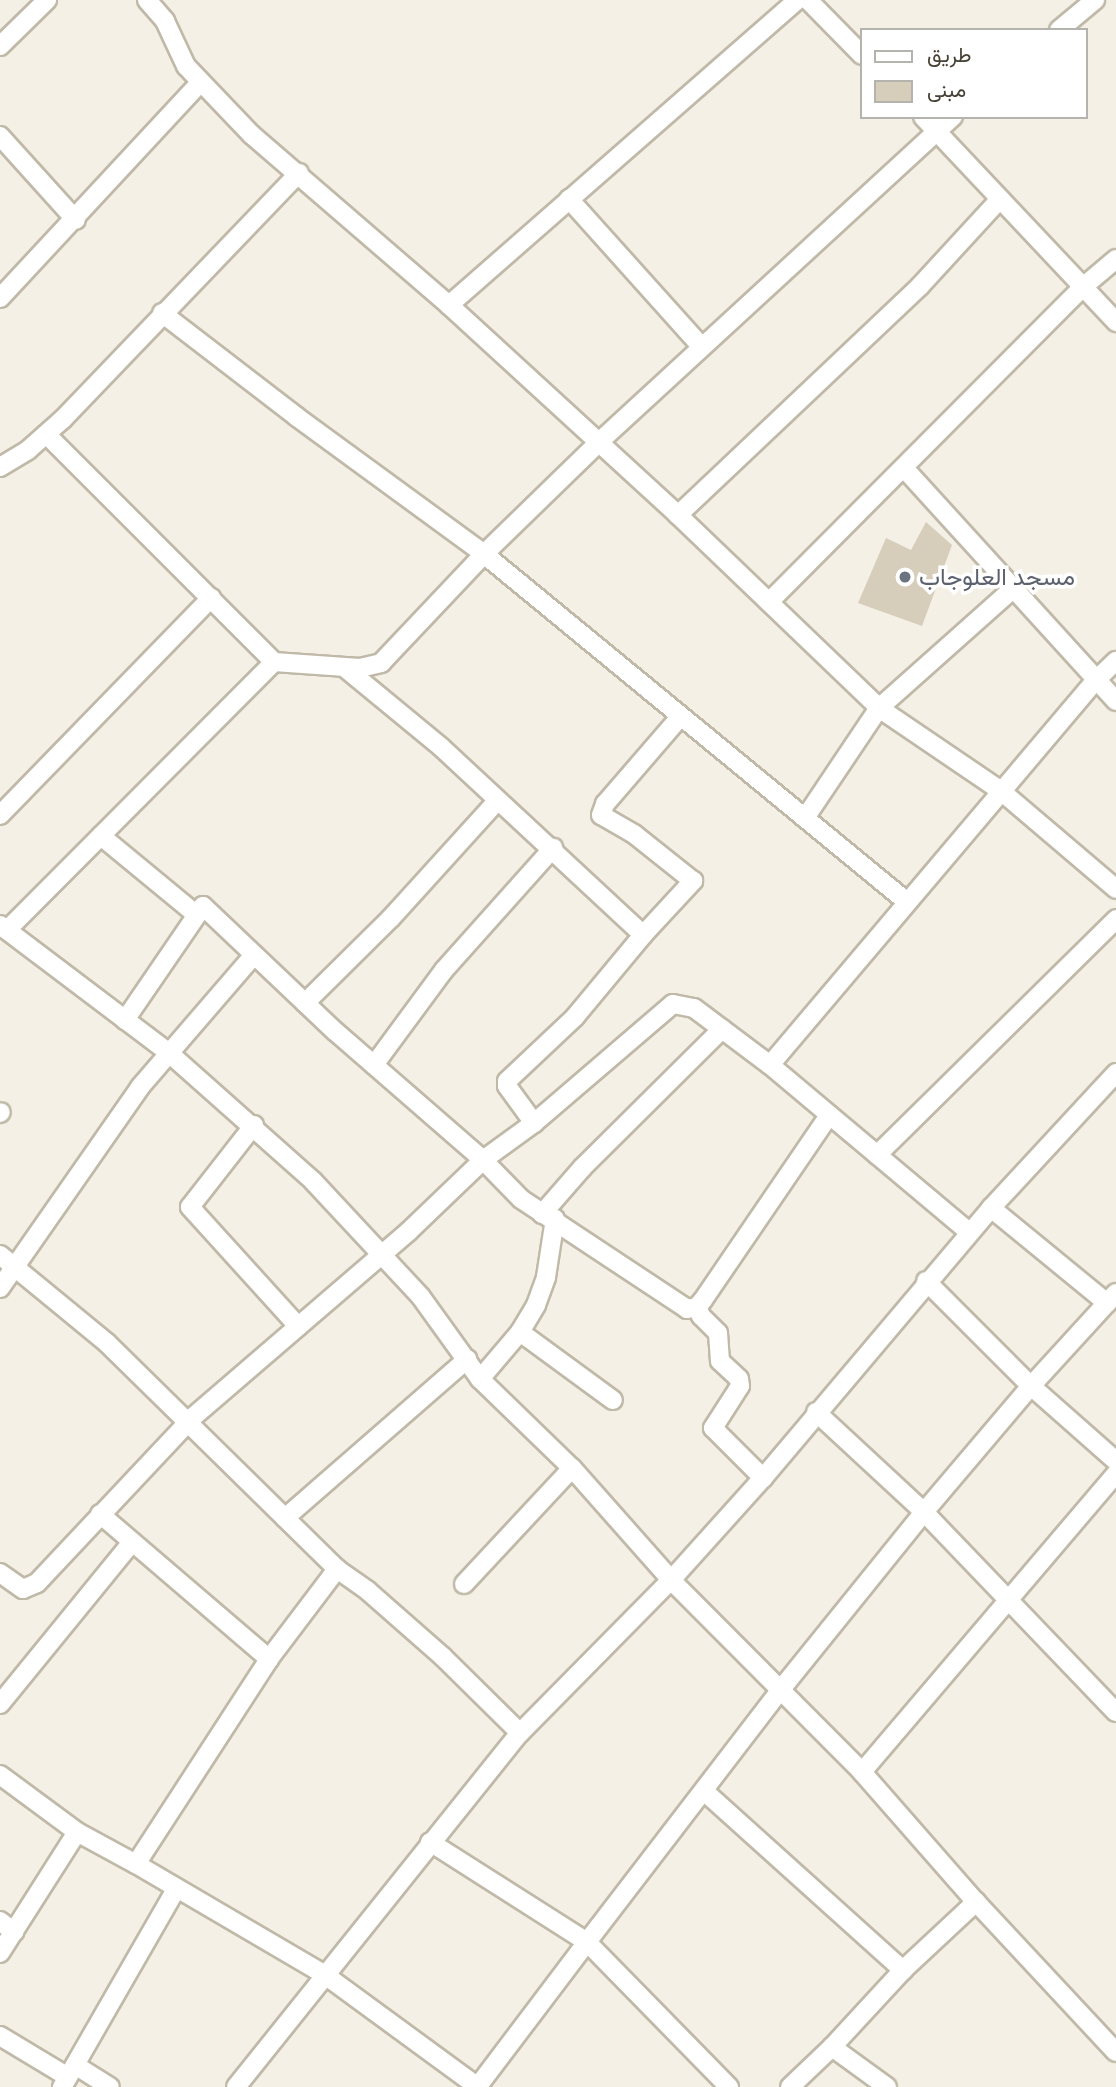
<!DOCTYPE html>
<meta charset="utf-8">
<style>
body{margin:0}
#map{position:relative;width:1116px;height:2087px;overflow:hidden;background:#f4f0e6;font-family:Figtree,Vazirmatn,sans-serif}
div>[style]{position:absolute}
.building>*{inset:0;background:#d6cdbb}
.roads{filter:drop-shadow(2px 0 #c0b9a8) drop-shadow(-2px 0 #c0b9a8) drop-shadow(0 2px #c0b9a8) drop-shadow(0 -2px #c0b9a8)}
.street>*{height:18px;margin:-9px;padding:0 9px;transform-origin:9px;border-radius:9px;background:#fff}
.dots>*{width:19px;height:19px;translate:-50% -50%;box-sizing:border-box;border:4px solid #fff;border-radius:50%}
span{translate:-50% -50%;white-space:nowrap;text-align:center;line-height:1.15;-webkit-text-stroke:7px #fff;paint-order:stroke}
.worship-label{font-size:24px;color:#5b616d}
.left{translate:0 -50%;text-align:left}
.legend{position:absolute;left:860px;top:28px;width:228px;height:91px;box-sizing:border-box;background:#fff;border:2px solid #b5b3ae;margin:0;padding:9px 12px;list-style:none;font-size:21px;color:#474135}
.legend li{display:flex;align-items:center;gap:14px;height:35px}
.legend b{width:35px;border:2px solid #b5b3ae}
</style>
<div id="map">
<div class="building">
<i style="clip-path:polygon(926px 522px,952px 545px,922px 626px,858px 603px,886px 538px,911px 550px)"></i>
</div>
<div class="roads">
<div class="street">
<i style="left:147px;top:0;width:28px;rotate:49deg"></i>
<i style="left:165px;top:21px;width:50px;rotate:65deg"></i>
<i style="left:186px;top:66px;width:95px;rotate:46.3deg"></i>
<i style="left:252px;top:135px;width:260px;rotate:40.8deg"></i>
<i style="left:449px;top:305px;width:311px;rotate:42.5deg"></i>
<i style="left:678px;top:515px;width:279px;rotate:43.8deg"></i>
<i style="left:879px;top:708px;width:148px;rotate:34.2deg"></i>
<i style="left:1001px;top:791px;width:151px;rotate:40.4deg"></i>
<i style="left:808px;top:0;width:77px;rotate:45.5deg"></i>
<i style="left:1059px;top:30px;width:47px;rotate:-39.8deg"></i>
<i style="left:0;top:46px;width:66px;rotate:-44.4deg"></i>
<i style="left:923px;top:117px;width:282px;rotate:46.7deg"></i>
<i style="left:0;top:136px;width:113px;rotate:47.9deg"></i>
<i style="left:569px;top:199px;width:199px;rotate:48.1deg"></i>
<i style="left:0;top:298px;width:294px;rotate:-47.1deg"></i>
<i style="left:449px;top:305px;width:463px;rotate:-41.2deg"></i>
<i style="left:162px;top:313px;width:170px;rotate:37.6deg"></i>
<i style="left:297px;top:417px;width:232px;rotate:36.2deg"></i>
<i style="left:484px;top:554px;width:548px;rotate:39.44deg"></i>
<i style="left:46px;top:434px;width:322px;rotate:45deg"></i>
<i style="left:274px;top:662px;width:86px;rotate:4deg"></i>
<i style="left:360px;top:668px;width:22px;rotate:-13deg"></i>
<i style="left:381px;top:663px;width:150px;rotate:-46.6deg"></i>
<i style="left:484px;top:554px;width:161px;rotate:-44.2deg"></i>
<i style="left:599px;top:442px;width:481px;rotate:-42.6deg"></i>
<i style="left:0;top:467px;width:33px;rotate:-31deg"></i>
<i style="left:28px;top:450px;width:47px;rotate:-41.5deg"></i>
<i style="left:63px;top:419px;width:341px;rotate:-46.2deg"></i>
<i style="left:904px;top:468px;width:315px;rotate:47.7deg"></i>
<i style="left:678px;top:515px;width:333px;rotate:-43.4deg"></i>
<i style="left:920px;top:286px;width:118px;rotate:-47.4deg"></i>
<i style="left:769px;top:602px;width:446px;rotate:-45.1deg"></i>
<i style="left:1084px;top:286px;width:42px;rotate:-40.2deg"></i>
<i style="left:344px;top:667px;width:126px;rotate:39.5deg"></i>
<i style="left:441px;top:747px;width:276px;rotate:42.9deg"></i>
<i style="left:643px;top:935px;width:107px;rotate:129.7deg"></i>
<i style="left:575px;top:1017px;width:93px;rotate:136.7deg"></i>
<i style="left:507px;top:1081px;width:5px;rotate:90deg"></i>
<i style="left:507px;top:1086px;width:46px;rotate:53.9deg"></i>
<i style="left:0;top:815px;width:303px;rotate:-45.8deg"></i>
<i style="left:805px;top:818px;width:133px;rotate:-56.1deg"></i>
<i style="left:879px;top:708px;width:182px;rotate:-41.7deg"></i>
<i style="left:101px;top:836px;width:124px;rotate:39.5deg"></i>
<i style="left:0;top:925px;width:212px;rotate:37.1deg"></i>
<i style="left:169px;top:1053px;width:193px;rotate:41.6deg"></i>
<i style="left:313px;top:1181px;width:158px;rotate:47deg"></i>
<i style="left:421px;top:1297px;width:101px;rotate:54.3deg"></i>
<i style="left:480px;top:1379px;width:128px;rotate:44.1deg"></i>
<i style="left:572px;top:1468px;width:149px;rotate:48.5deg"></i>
<i style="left:671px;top:1580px;width:271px;rotate:45.1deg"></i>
<i style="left:862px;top:1772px;width:173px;rotate:48.8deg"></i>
<i style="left:976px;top:1902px;width:205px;rotate:47deg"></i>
<i style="left:7px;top:930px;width:378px;rotate:-45.1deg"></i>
<i style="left:643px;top:935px;width:74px;rotate:-47.2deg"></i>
<i style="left:693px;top:881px;width:75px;rotate:-141.5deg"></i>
<i style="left:634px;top:834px;width:38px;rotate:-150deg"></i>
<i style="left:601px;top:815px;width:12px;rotate:-70deg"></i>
<i style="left:605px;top:804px;width:115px;rotate:-49.2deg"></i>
<i style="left:305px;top:1003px;width:121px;rotate:-44.7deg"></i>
<i style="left:391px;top:918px;width:158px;rotate:-47.8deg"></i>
<i style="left:125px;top:1020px;width:138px;rotate:-55.6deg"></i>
<i style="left:203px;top:906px;width:183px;rotate:43.5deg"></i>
<i style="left:336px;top:1032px;width:195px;rotate:41deg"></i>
<i style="left:483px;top:1160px;width:54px;rotate:45.7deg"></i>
<i style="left:521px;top:1199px;width:199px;rotate:33.5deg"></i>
<i style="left:687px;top:1309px;width:10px;rotate:-11deg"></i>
<i style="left:697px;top:1307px;width:9px;rotate:-49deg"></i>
<i style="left:703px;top:1300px;width:224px;rotate:-55.7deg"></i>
<i style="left:374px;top:1065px;width:118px;rotate:-53.6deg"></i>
<i style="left:444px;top:970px;width:164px;rotate:-48.2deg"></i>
<i style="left:770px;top:1065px;width:503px;rotate:-49.76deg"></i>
<i style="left:1095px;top:681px;width:29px;rotate:-44deg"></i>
<i style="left:0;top:1113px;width:1px;rotate:-45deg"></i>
<i style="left:254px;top:1125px;width:104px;rotate:128deg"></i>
<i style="left:190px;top:1207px;width:161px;rotate:47.8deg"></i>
<i style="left:877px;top:1155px;width:336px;rotate:-44.6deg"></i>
<i style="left:991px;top:1208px;width:184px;rotate:-47.2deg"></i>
<i style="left:542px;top:1214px;width:62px;rotate:-48.9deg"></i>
<i style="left:583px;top:1167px;width:196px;rotate:-44.8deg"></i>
<i style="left:0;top:1255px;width:139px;rotate:39.4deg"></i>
<i style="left:107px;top:1343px;width:322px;rotate:44.5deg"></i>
<i style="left:337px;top:1569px;width:38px;rotate:35deg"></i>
<i style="left:368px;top:1591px;width:100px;rotate:41.3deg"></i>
<i style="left:443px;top:1657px;width:108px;rotate:44.6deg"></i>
<i style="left:926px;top:1281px;width:148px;rotate:45deg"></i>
<i style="left:1031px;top:1386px;width:113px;rotate:41.4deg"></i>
<i style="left:0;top:1288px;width:245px;rotate:-55.1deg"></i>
<i style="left:140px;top:1087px;width:174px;rotate:-49.2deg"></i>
<i style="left:697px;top:1307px;width:10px;rotate:66deg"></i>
<i style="left:701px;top:1316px;width:24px;rotate:45deg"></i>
<i style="left:718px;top:1333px;width:28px;rotate:86deg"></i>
<i style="left:720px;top:1361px;width:26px;rotate:43deg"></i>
<i style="left:739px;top:1379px;width:7px;rotate:82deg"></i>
<i style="left:740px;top:1386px;width:50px;rotate:122.7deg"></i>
<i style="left:713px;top:1428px;width:71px;rotate:45deg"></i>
<i style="left:520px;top:1332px;width:115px;rotate:36.2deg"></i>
<i style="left:480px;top:1379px;width:62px;rotate:-49.6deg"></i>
<i style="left:520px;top:1332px;width:31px;rotate:-59deg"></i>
<i style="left:536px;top:1305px;width:30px;rotate:-70deg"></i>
<i style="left:546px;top:1277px;width:59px;rotate:-81.2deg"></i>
<i style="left:816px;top:1412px;width:147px;rotate:42.8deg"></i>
<i style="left:924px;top:1512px;width:277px;rotate:46.2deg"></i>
<i style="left:100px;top:1514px;width:223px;rotate:40.6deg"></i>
<i style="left:285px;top:1518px;width:242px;rotate:-41.1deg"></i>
<i style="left:0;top:1573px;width:28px;rotate:35deg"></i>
<i style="left:23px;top:1589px;width:15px;rotate:-23deg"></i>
<i style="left:37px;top:1583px;width:228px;rotate:-46.8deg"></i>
<i style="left:193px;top:1417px;width:284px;rotate:-40.7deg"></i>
<i style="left:408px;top:1232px;width:104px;rotate:-43.8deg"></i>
<i style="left:483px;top:1160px;width:63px;rotate:-36deg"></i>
<i style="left:534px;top:1123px;width:183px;rotate:-40.6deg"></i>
<i style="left:673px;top:1004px;width:21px;rotate:11deg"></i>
<i style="left:694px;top:1008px;width:95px;rotate:36.9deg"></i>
<i style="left:770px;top:1065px;width:258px;rotate:40deg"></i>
<i style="left:464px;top:1584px;width:158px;rotate:-47deg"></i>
<i style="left:0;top:1704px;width:209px;rotate:-50.8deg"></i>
<i style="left:862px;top:1772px;width:392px;rotate:-49.6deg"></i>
<i style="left:0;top:1775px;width:96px;rotate:36.5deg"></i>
<i style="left:77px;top:1832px;width:67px;rotate:28.5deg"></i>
<i style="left:136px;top:1864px;width:244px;rotate:-57deg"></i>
<i style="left:269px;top:1659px;width:113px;rotate:-52.9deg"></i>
<i style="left:704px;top:1791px;width:268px;rotate:42deg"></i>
<i style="left:430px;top:1842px;width:186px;rotate:32.5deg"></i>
<i style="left:587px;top:1942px;width:181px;rotate:127.1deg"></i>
<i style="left:136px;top:1864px;width:219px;rotate:30.4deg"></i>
<i style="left:325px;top:1975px;width:190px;rotate:36.2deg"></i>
<i style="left:0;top:1921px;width:18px;rotate:38deg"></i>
<i style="left:0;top:1953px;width:143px;rotate:-57.5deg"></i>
<i style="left:0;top:2036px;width:79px;rotate:31.1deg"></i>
<i style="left:68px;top:2077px;width:12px;rotate:121deg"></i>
<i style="left:832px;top:2047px;width:68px;rotate:36deg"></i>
<i style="left:75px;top:2065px;width:41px;rotate:32.2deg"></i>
<i style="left:68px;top:2077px;width:217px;rotate:-60.1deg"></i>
<i style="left:236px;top:2087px;width:454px;rotate:-51.3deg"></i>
<i style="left:520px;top:1733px;width:215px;rotate:-45.4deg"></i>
<i style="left:671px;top:1580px;width:137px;rotate:-48deg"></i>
<i style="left:763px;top:1478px;width:353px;rotate:-49.8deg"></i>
<i style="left:991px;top:1208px;width:150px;rotate:39.3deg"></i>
<i style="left:729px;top:2087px;width:203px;rotate:-134.4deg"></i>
<i style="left:587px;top:1942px;width:320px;rotate:-52.5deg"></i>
<i style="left:782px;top:1688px;width:226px;rotate:-51.1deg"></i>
<i style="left:924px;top:1512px;width:165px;rotate:-49.7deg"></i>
<i style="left:1031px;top:1386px;width:126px;rotate:-47.6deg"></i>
<i style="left:790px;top:2087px;width:58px;rotate:-43.6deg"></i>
<i style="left:832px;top:2047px;width:105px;rotate:-47.3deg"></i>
<i style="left:903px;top:1970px;width:100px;rotate:-43deg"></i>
</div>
</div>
<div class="dots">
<i style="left:905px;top:577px;background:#6b7280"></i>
</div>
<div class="worship-label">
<span class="left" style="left:919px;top:577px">مسجد العلوجاب</span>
</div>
<ul class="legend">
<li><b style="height:9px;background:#fff"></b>طريق</li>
<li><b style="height:19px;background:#d6cdbb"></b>مبنى</li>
</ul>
</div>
